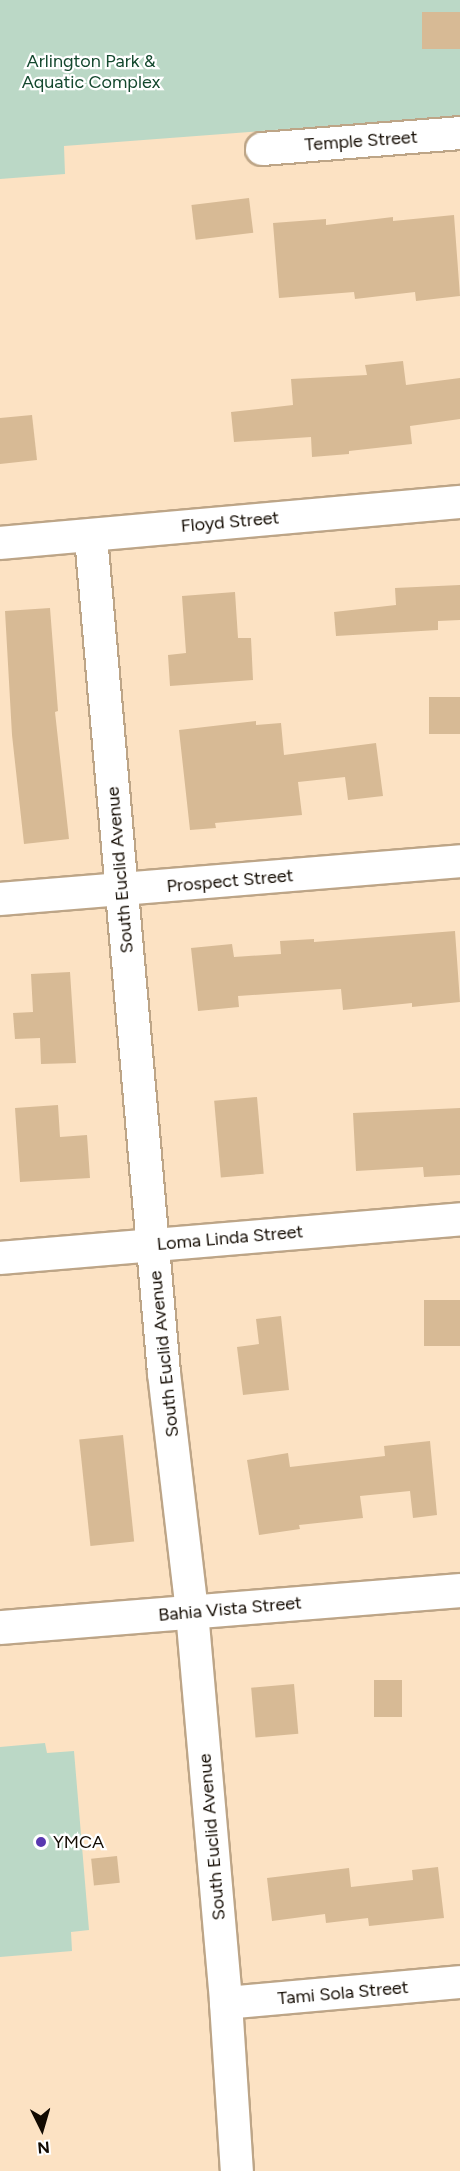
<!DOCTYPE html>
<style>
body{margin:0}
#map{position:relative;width:460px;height:2171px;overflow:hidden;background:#fce2c3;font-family:Figtree,sans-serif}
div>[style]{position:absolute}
.green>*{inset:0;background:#bbd8c6}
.building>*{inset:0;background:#d7ba95;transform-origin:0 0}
.roads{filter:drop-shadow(2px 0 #bda587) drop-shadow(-2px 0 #bda587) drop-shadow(0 2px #bda587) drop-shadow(0 -2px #bda587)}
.minor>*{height:32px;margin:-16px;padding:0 16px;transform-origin:16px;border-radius:16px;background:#fff}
.tertiary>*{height:33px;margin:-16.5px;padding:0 16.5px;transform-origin:16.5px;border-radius:16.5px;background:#fff}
.dots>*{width:16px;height:16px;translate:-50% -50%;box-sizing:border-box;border:3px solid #fff;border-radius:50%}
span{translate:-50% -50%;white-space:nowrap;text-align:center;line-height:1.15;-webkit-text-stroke:4.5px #fff;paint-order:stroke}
.park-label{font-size:18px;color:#14482e}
.street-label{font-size:18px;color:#130b02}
.poi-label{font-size:18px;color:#130b02}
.left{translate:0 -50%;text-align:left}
.north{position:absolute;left:12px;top:2099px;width:60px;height:60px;-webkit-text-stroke:4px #fff;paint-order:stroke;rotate:175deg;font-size:16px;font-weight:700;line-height:24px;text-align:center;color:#130b02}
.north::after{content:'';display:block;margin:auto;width:21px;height:27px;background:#130b02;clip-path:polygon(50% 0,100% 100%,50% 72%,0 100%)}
</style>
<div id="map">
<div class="green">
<i style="clip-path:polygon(0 0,460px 0,460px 116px,64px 146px,65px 174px,0 179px)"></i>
<i style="clip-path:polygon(45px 1743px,47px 1753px,74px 1751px,89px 1930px,71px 1932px,72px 1951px,0 1957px,0 1747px)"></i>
</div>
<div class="building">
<i style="left:460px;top:12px;width:37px;height:38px;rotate:90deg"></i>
<i style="left:249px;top:198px;width:35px;height:58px;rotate:83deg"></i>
<i style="clip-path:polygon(454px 215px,460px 296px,416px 301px,415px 292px,355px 299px,354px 292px,279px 298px,273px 223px,326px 219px,326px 225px,393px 217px,393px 221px)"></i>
<i style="clip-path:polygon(403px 361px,406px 385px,460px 378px,460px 419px,410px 426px,412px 444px,349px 451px,349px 454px,312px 457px,311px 437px,234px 442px,231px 412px,293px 405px,291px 379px,367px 375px,365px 365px)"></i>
<i style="clip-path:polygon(32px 415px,37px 460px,0 464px,0 418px)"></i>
<i style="clip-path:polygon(460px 585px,460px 620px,438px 621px,438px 630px,336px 636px,334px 612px,396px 605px,395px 588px)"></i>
<i style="clip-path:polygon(235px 592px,238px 638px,251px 638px,253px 680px,170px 686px,168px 655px,186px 653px,182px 596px)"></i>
<i style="clip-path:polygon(50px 608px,58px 711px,55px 712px,69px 839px,24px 844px,12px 735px,5px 611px)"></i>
<i style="left:460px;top:697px;width:37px;height:31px;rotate:90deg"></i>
<i style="clip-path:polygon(256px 721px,256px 725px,281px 723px,284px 755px,376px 743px,383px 796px,348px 800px,345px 777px,298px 782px,302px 815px,215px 823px,216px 828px,190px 830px,179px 730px)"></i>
<i style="clip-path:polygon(455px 931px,460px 1002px,412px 1007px,412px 1003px,343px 1010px,341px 989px,238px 996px,239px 1007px,198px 1011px,191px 948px,232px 944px,234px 957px,281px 954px,280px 941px,314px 939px,314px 942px)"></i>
<i style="clip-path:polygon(70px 972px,76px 1063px,41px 1064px,40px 1038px,15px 1039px,13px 1013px,33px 1012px,31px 974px)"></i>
<i style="left:257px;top:1097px;width:77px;height:43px;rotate:85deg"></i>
<i style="clip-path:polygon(58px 1105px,60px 1137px,87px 1135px,90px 1178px,20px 1182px,15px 1108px)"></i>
<i style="clip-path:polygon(460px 1108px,460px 1175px,424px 1177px,423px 1167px,356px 1171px,353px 1113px)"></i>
<i style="left:460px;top:1300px;width:46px;height:36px;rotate:90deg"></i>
<i style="clip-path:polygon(281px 1316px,289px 1390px,243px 1395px,237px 1347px,259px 1344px,256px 1319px)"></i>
<i style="left:123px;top:1435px;width:107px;height:44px;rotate:84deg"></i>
<i style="clip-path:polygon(430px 1441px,437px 1515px,413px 1518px,410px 1491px,360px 1496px,363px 1518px,299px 1525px,300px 1529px,259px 1535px,247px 1460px,288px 1453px,290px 1467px,385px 1456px,384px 1446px)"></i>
<i style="left:402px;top:1680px;width:37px;height:28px;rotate:90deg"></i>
<i style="left:294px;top:1684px;width:50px;height:43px;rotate:85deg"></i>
<i style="left:117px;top:1856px;width:27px;height:26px;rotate:84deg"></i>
<i style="clip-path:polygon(438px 1867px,444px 1918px,369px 1926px,368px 1918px,326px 1923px,325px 1914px,272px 1921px,267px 1878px,349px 1868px,351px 1887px,413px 1880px,412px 1870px)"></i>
</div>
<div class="roads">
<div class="minor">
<i style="left:262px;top:149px;width:199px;rotate:-4.6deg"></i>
<i style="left:91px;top:537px;width:839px;rotate:85.01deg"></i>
<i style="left:164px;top:1373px;width:241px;rotate:83.3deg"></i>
<i style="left:192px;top:1612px;width:392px;rotate:85deg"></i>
<i style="left:226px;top:2003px;width:168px;rotate:86.3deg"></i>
<i style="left:0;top:543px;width:462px;rotate:-5.1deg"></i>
<i style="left:0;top:899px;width:462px;rotate:-4.7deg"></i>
<i style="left:0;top:1258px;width:462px;rotate:-4.8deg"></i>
<i style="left:226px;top:2003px;width:235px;rotate:-5.1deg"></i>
</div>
<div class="tertiary">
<i style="left:0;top:1627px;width:461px;rotate:-4.6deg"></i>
</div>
</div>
<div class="dots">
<i style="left:41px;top:1842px;background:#5938b0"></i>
</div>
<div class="park-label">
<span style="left:91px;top:72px">Arlington Park &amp;<br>Aquatic Complex</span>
</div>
<div class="street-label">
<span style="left:361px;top:141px;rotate:-4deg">Temple Street</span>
<span style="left:230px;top:522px;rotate:-5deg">Floyd Street</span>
<span style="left:120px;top:870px;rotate:-95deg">South Euclid Avenue</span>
<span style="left:230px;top:881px;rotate:-5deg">Prospect Street</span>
<span style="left:230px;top:1238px;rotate:-5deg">Loma Linda Street</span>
<span style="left:164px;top:1354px;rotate:-96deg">South Euclid Avenue</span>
<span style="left:230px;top:1609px;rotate:-5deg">Bahia Vista Street</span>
<span style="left:212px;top:1837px;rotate:-95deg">South Euclid Avenue</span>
<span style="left:343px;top:1993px;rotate:-5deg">Tami Sola Street</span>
</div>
<div class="poi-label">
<span class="left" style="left:53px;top:1842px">YMCA</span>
</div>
<div class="north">N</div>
</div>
